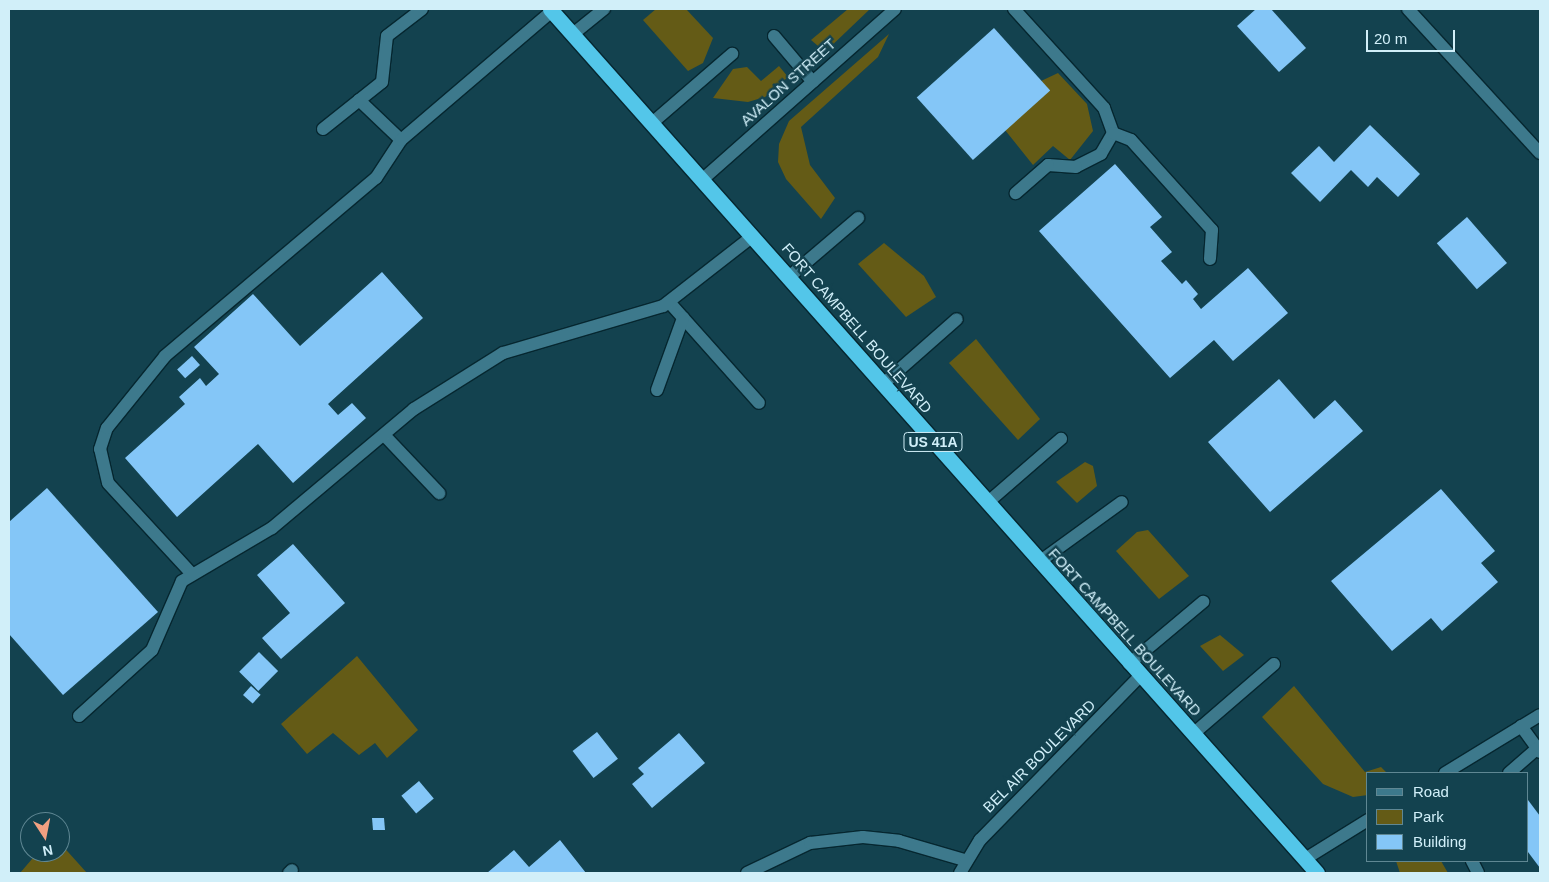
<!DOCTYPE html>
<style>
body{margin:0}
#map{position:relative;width:1549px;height:882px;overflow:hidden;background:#13424f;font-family:Helvetica,sans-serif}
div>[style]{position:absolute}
.green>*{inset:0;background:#645b16}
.building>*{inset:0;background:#84c6f7;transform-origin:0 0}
.roads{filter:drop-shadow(1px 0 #062730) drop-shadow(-1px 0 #062730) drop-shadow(0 1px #062730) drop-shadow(0 -1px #062730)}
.lane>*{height:12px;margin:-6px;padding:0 6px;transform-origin:6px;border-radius:6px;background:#3d798c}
.street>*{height:12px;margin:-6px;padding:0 6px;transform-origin:6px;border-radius:6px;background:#3d798c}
.highway>*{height:15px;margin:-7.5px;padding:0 7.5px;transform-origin:7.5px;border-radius:7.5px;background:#53c6e9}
span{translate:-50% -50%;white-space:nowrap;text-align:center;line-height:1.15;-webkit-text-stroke:5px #13424f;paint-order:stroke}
.shield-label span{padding:1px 4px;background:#13424f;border:1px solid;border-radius:4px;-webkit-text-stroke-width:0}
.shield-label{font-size:14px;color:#d1eff9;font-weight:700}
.street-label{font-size:15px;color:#d1eff9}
.frame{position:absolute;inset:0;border:10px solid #d1eff9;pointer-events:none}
.legend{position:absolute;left:1366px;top:772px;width:162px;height:90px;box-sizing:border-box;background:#13424f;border:1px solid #5f8793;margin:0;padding:6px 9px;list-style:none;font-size:15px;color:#d1eff9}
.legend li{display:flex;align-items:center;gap:10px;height:25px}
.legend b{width:25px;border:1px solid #5f8793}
.north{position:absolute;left:20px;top:812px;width:50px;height:50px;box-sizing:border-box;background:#13424f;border:1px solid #5f8793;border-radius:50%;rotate:169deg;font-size:14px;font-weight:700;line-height:20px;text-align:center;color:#d1eff9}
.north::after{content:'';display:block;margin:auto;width:18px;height:22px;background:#f2a081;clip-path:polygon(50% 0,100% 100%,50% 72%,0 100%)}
.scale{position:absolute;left:1366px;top:30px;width:89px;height:22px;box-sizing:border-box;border:2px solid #d1eff9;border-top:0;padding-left:6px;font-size:15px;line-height:18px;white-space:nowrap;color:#d1eff9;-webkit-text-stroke:4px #13424f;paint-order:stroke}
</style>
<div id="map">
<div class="green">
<i style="clip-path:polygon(656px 9px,686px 9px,713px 38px,703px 63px,688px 71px,643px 20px)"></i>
<i style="clip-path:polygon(848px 9px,870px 9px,825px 52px,811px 40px)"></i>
<i style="clip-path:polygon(889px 34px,878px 57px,801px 127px,810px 165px,835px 198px,821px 219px,786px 179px,778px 162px,779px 144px,789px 121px)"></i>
<i style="clip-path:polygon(779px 66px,788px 77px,765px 97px,748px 102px,713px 98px,733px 69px,747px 67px,761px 81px)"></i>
<i style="clip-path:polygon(1058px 73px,1087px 104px,1093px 131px,1070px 160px,1053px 146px,1033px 165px,1005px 130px,1049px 90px,1041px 81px)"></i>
<i style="clip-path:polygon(884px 243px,924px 276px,936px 297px,906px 317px,858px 264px)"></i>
<i style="clip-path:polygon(976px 339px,1040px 419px,1018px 440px,949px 363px)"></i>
<i style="clip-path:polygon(1085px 462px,1093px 466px,1097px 486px,1077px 503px,1056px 482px)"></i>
<i style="clip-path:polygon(1148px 530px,1189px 576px,1159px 599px,1116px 551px,1137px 532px)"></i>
<i style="clip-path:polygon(1220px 635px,1244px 655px,1223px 671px,1200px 646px)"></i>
<i style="clip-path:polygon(357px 656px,418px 730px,387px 758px,375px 743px,359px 755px,333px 733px,307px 754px,281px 724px)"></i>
<i style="clip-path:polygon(1294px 686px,1365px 772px,1381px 767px,1387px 773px,1368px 773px,1368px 795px,1353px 797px,1323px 784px,1262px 717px)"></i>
<i style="clip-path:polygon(60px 843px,87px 873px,20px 873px,38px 852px,60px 852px)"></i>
<i style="clip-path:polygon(1396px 861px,1441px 861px,1448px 873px,1400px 873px)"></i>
</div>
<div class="building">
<i style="clip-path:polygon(1256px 9px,1271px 9px,1306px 48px,1279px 72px,1237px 26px)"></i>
<i style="left:994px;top:28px;width:84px;height:104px;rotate:48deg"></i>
<i style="clip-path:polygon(1370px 125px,1420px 174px,1398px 197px,1377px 177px,1368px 187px,1351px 170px,1320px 202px,1291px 173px,1319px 146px,1334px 162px)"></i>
<i style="clip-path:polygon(1115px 164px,1162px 217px,1150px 227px,1172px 252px,1161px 261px,1182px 284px,1186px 280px,1198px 294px,1193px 299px,1201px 309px,1248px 268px,1288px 313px,1233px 361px,1214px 340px,1170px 378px,1039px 231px)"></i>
<i style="left:1467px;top:217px;width:61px;height:40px;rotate:49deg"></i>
<i style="clip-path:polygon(382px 272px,423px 318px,328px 404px,338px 415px,352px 403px,366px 418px,293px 483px,258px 444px,177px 517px,125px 458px,185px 404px,179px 397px,200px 378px,206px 386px,219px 374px,194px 347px,253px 294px,300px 346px)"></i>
<i style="left:192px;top:356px;width:12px;height:20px;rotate:48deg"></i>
<i style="clip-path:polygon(1279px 379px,1314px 419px,1335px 400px,1363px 431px,1270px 512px,1208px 442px)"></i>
<i style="clip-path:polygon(47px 488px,158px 612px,63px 695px,9px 634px,9px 522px)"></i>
<i style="clip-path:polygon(1441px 489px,1495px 551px,1481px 563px,1498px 582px,1442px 631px,1431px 618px,1392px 651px,1331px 581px)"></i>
<i style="clip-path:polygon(293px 544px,345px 603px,281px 659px,262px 638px,290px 613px,257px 575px)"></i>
<i style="left:259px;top:652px;width:27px;height:28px;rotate:45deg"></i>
<i style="left:251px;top:686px;width:13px;height:12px;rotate:42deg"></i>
<i style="left:597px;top:732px;width:34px;height:31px;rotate:52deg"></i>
<i style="clip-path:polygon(679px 733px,705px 763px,652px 808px,632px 784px,644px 774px,638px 768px)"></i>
<i style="left:419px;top:781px;width:23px;height:23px;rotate:50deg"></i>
<i style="clip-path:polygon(1528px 800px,1540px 816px,1540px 868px,1528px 852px)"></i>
<i style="clip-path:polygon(372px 818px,384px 818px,385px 830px,373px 830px)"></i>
<i style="clip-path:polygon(560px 840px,586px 873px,487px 873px,514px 850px,529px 867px)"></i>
</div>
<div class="roads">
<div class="lane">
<i style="left:1014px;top:9px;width:134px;rotate:47.7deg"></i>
<i style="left:1104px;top:108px;width:27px;rotate:70deg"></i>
<i style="left:1113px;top:133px;width:24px;rotate:120deg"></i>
<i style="left:1101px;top:154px;width:28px;rotate:153deg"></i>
<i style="left:1076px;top:167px;width:28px;rotate:-176deg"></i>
<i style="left:1048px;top:165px;width:43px;rotate:138.8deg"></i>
<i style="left:573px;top:34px;width:40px;rotate:-39deg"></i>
<i style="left:774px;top:36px;width:60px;rotate:49.7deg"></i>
<i style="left:359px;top:100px;width:58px;rotate:43.6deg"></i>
<i style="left:652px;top:123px;width:106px;rotate:-40.8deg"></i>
<i style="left:323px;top:129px;width:75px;rotate:-38.5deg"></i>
<i style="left:382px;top:82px;width:46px;rotate:-83.8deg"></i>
<i style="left:387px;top:36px;width:44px;rotate:-37.6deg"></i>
<i style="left:1113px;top:133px;width:19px;rotate:21deg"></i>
<i style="left:1131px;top:140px;width:121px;rotate:48deg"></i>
<i style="left:1212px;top:230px;width:29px;rotate:94deg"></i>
<i style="left:789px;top:277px;width:91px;rotate:-40.5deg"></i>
<i style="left:669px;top:302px;width:135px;rotate:48.3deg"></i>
<i style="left:883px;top:384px;width:98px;rotate:-41.3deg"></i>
<i style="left:657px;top:390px;width:77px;rotate:-70.1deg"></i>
<i style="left:385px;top:436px;width:79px;rotate:46.5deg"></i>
<i style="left:987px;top:503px;width:98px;rotate:-40.9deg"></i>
<i style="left:1039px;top:562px;width:102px;rotate:-35.9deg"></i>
<i style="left:191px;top:573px;width:122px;rotate:-132.7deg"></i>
<i style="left:108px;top:483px;width:35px;rotate:-103deg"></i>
<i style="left:100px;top:449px;width:22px;rotate:-72deg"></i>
<i style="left:107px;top:428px;width:92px;rotate:-51.1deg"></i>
<i style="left:165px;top:356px;width:276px;rotate:-40.2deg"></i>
<i style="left:376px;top:178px;width:45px;rotate:-56.7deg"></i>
<i style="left:401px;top:140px;width:199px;rotate:-40.5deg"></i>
<i style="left:1129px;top:664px;width:97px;rotate:-40deg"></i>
<i style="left:79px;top:716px;width:98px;rotate:-42.1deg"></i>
<i style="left:152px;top:650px;width:75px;rotate:-66.5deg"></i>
<i style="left:182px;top:581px;width:104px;rotate:-30.5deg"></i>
<i style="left:272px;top:528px;width:185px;rotate:-40deg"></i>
<i style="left:414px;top:409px;width:105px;rotate:-32.2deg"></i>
<i style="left:503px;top:353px;width:167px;rotate:-16.4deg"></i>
<i style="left:663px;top:306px;width:114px;rotate:-37.9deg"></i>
<i style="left:1521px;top:726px;width:32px;rotate:54deg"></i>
<i style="left:1193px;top:734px;width:107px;rotate:-40.8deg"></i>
<i style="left:1509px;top:773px;width:38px;rotate:-41deg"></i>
<i style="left:1472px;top:861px;width:13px;rotate:63deg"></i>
<i style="left:289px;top:873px;width:4px;rotate:-45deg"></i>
</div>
<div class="street">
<i style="left:1408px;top:9px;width:195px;rotate:47.5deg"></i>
<i style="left:703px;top:179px;width:256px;rotate:-41.5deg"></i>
<i style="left:1445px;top:773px;width:111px;rotate:-31.4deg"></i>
<i style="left:1305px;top:859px;width:74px;rotate:-31.8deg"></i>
<i style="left:747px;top:873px;width:70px;rotate:-25.5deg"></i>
<i style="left:810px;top:843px;width:53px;rotate:-6.5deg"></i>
<i style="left:863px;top:837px;width:36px;rotate:6deg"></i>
<i style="left:899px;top:841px;width:68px;rotate:16.3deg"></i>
<i style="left:960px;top:873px;width:39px;rotate:-59deg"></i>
<i style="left:980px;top:840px;width:229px;rotate:-45.7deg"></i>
</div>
<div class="highway">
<i style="left:550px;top:9px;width:1155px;rotate:48.4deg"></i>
</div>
</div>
<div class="shield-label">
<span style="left:933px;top:442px">US 41A</span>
</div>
<div class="street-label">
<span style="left:788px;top:82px;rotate:-42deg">AVALON STREET</span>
<span style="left:857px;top:328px;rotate:49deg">FORT CAMPBELL BOULEVARD</span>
<span style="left:1125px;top:632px;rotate:48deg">FORT CAMPBELL BOULEVARD</span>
<span style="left:1039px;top:756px;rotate:-45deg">BEL AIR BOULEVARD</span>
</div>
<div class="frame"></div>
<ul class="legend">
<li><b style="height:6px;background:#3d798c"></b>Road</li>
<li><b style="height:14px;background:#645b16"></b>Park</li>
<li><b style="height:14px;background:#84c6f7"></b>Building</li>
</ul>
<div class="north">N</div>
<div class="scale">20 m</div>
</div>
